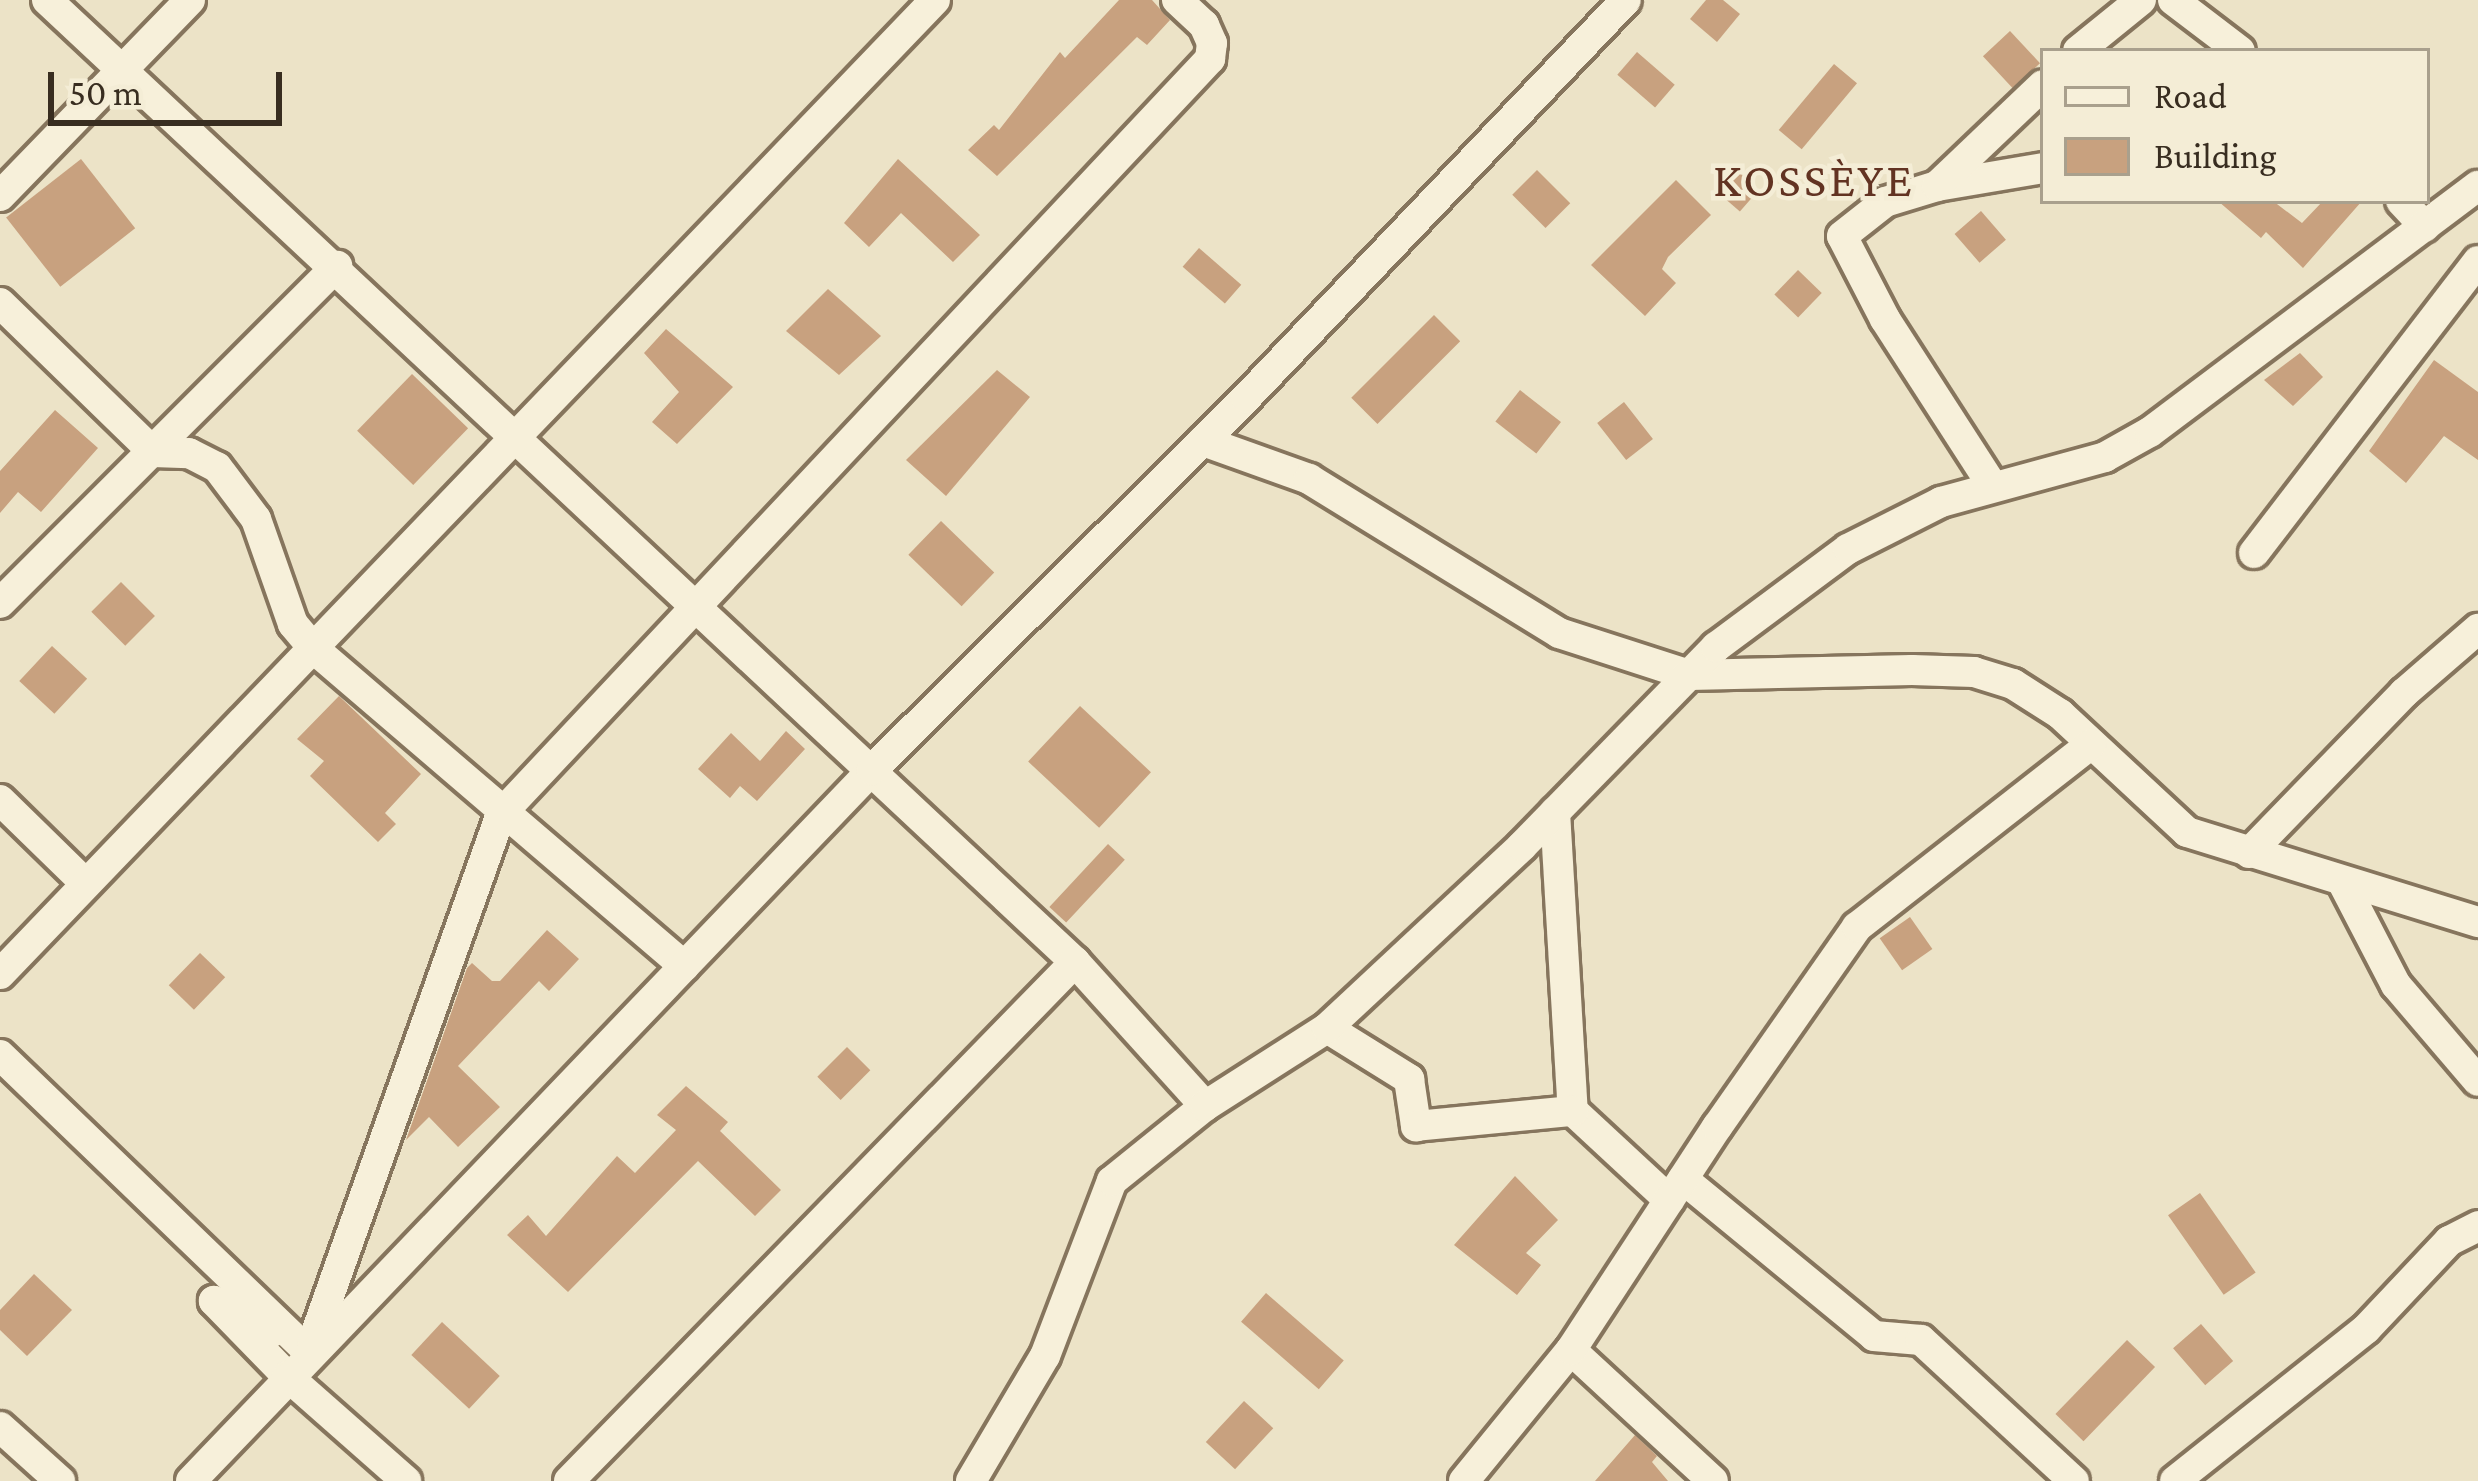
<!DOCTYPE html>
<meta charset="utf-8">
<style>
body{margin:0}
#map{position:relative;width:2478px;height:1481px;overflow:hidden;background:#ece3c7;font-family:"Crimson Pro",serif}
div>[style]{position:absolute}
.building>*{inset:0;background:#c8a17f;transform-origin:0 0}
.roads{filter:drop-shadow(3px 0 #86755d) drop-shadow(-3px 0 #86755d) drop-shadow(0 3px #86755d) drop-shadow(0 -3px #86755d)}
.minor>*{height:30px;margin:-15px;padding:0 15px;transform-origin:15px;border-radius:15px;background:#f7f0da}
span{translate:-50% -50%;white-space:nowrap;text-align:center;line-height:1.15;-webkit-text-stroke:9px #f4edd6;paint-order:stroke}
.quarter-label{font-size:48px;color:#623322;letter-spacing:3px}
.legend{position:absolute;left:2040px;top:48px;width:390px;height:156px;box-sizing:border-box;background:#f4edd6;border:3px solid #a9a08d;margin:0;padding:15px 21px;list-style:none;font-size:36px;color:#382d20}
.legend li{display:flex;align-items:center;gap:24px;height:60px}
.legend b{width:60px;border:3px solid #a9a08d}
.scale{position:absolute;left:48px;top:72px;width:234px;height:54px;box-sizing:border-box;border:6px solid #382d20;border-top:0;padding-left:15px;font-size:36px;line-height:42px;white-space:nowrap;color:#382d20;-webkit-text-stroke:9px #f4edd6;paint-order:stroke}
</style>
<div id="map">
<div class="building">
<i style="clip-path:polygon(1119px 0,1152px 0,1170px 20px,1147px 45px,1137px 37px,997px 176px,968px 150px,994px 125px,999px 130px,1060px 52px,1065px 58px)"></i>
<i style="clip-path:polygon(1706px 0,1723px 0,1740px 14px,1717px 42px,1690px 19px)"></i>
<i style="left:2010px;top:31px;width:44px;height:37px;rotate:47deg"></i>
<i style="left:1637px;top:52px;width:50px;height:30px;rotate:41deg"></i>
<i style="left:1834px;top:64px;width:30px;height:86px;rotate:40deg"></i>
<i style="left:81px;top:159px;width:88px;height:95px;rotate:52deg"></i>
<i style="clip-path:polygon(898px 159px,980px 235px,953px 262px,901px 213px,869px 247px,844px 223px)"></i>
<i style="left:1734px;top:168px;width:33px;height:29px;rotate:41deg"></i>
<i style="left:1537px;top:170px;width:47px;height:35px;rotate:45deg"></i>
<i style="clip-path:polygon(1676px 180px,1711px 215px,1668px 257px,1662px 269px,1676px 283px,1645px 316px,1591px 265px)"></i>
<i style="clip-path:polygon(2218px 201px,2273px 201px,2302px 223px,2323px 201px,2362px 201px,2303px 268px,2266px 232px,2261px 238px)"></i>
<i style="left:1981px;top:211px;width:38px;height:35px;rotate:49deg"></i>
<i style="left:1199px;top:248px;width:56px;height:25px;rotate:41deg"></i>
<i style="left:1798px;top:270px;width:33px;height:34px;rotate:44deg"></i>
<i style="clip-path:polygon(828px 289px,881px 336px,839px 375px,786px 331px)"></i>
<i style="left:1434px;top:315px;width:37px;height:117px;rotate:45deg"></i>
<i style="clip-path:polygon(666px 329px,733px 387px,677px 444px,652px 422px,679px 392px,644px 353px)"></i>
<i style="clip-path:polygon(2300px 353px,2323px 377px,2293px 406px,2264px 380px)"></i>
<i style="clip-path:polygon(2434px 360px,2478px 392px,2478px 460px,2444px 436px,2406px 483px,2369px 451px)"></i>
<i style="clip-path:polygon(997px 370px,1030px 397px,946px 496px,906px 460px)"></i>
<i style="left:412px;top:374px;width:78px;height:79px;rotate:44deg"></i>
<i style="left:1520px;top:390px;width:52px;height:40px;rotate:38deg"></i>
<i style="left:1624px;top:402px;width:47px;height:34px;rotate:52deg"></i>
<i style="clip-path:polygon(55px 410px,98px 448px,41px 512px,18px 492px,0 513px,0 471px)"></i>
<i style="left:941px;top:521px;width:74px;height:47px;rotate:44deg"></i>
<i style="left:121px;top:582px;width:48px;height:42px;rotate:45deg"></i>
<i style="left:52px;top:646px;width:48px;height:48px;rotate:43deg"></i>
<i style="clip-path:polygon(339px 696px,421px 774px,385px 813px,396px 824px,378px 842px,310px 776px,324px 761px,297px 739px)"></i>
<i style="left:1080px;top:706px;width:97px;height:76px;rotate:43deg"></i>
<i style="clip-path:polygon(786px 731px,805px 749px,757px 801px,740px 786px,730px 798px,698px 769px,731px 733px,760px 761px)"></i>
<i style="left:1108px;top:844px;width:23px;height:86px;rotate:43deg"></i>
<i style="left:1910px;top:917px;width:39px;height:37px;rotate:55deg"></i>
<i style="clip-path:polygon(547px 930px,579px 959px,549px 991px,539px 981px,458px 1066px,500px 1107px,458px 1147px,429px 1117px,406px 1140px,467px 968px,472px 963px,492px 981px,500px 981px)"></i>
<i style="left:200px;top:953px;width:35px;height:45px;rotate:44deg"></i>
<i style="left:847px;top:1047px;width:33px;height:42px;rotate:45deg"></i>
<i style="clip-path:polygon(686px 1086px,728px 1122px,720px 1131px,781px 1190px,755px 1216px,698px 1161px,568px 1292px,507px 1235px,528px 1215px,546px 1236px,617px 1156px,635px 1173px,676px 1130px,657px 1115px)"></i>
<i style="clip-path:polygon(1515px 1176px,1558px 1220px,1526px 1253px,1541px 1265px,1517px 1295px,1454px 1245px)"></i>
<i style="left:2200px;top:1193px;width:97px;height:39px;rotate:55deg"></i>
<i style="clip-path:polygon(34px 1274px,72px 1310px,27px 1356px,0 1330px,0 1310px)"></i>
<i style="left:1266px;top:1293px;width:103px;height:38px;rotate:41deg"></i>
<i style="left:442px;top:1322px;width:79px;height:45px;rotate:43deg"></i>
<i style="left:2201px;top:1324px;width:49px;height:37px;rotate:49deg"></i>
<i style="left:2127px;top:1340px;width:39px;height:103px;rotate:44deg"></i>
<i style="left:1244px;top:1401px;width:40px;height:56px;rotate:43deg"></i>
<i style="clip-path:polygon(1635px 1435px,1657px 1456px,1652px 1462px,1668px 1481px,1595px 1481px)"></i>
</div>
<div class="roads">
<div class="minor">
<i style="left:47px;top:0;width:1408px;rotate:43.1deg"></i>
<i style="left:1075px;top:962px;width:194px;rotate:47.9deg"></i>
<i style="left:2173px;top:0;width:84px;rotate:37.3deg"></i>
<i style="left:2078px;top:51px;width:81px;rotate:-39deg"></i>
<i style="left:1937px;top:186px;width:108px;rotate:-9.6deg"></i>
<i style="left:0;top:196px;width:273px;rotate:-45.9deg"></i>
<i style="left:2401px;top:201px;width:35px;rotate:47deg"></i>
<i style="left:0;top:303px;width:214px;rotate:44.2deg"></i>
<i style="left:153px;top:452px;width:36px;rotate:2deg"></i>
<i style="left:189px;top:453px;width:31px;rotate:27deg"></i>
<i style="left:217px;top:467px;width:65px;rotate:53.1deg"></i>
<i style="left:256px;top:519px;width:111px;rotate:70.6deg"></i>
<i style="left:293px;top:624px;width:31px;rotate:50deg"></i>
<i style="left:313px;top:648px;width:489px;rotate:40.6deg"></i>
<i style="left:1203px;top:441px;width:113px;rotate:19.7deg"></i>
<i style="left:1309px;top:479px;width:294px;rotate:31.6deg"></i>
<i style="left:1559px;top:633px;width:137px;rotate:17.9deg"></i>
<i style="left:1689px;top:675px;width:223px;rotate:-1.3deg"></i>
<i style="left:1912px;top:670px;width:62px;rotate:1.8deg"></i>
<i style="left:1974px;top:672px;width:41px;rotate:17.1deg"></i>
<i style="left:2013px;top:684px;width:56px;rotate:32.6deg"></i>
<i style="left:2060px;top:714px;width:173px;rotate:42.9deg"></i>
<i style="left:2187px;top:832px;width:305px;rotate:17.2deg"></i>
<i style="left:1992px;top:485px;width:197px;rotate:-122.8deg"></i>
<i style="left:1885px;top:319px;width:93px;rotate:-117.4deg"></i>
<i style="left:1842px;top:236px;width:55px;rotate:-38.3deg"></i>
<i style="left:1885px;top:202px;width:54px;rotate:-17.1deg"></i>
<i style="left:1937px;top:186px;width:146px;rotate:-43.6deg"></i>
<i style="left:2254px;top:553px;width:368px;rotate:-52.5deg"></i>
<i style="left:0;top:603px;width:477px;rotate:-45deg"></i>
<i style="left:0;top:800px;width:119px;rotate:44.3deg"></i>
<i style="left:1555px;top:812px;width:300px;rotate:86.6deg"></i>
<i style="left:1573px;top:1111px;width:131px;rotate:42.8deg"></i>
<i style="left:2249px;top:853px;width:223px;rotate:-45.9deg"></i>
<i style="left:2404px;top:693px;width:98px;rotate:-40.9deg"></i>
<i style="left:2342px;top:881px;width:117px;rotate:62.6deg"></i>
<i style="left:2396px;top:985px;width:126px;rotate:49.5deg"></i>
<i style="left:0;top:974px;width:1350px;rotate:-46.17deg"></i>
<i style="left:1327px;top:1028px;width:97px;rotate:31.9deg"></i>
<i style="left:1409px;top:1079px;width:48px;rotate:81.5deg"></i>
<i style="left:1416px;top:1126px;width:158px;rotate:-5.5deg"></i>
<i style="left:0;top:1055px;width:429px;rotate:43.9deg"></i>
<i style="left:1683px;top:1179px;width:247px;rotate:39.4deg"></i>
<i style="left:1874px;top:1336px;width:47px;rotate:4.9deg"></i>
<i style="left:1921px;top:1340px;width:208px;rotate:42.7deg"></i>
<i style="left:272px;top:1332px;width:66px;rotate:-151.9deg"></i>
<i style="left:214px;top:1301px;width:105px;rotate:45.8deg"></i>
<i style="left:287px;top:1376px;width:159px;rotate:41.4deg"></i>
<i style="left:313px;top:1341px;width:560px;rotate:-70.37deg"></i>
<i style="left:501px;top:814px;width:1036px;rotate:-46.8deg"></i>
<i style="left:1210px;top:59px;width:16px;rotate:-83deg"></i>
<i style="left:1212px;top:43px;width:20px;rotate:-114deg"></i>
<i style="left:1204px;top:25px;width:37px;rotate:-137deg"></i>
<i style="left:1571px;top:1350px;width:193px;rotate:42.7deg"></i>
<i style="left:0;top:1427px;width:81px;rotate:42deg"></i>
<i style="left:191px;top:1481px;width:985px;rotate:-46.23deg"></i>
<i style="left:872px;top:770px;width:528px;rotate:-44.85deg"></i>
<i style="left:1246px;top:398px;width:550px;rotate:-46.33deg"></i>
<i style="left:569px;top:1481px;width:725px;rotate:-45.73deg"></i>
<i style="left:971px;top:1481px;width:145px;rotate:-59.4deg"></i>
<i style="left:1045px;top:1356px;width:187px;rotate:-69.1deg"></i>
<i style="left:1112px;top:1181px;width:119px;rotate:-38.9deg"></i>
<i style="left:1205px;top:1106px;width:145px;rotate:-32.6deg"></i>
<i style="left:1327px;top:1028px;width:267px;rotate:-43deg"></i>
<i style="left:1522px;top:846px;width:278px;rotate:-45.7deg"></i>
<i style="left:1716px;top:647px;width:164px;rotate:-36.6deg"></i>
<i style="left:1848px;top:549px;width:104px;rotate:-26.8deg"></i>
<i style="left:1941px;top:502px;width:170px;rotate:-15.3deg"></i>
<i style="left:2105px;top:457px;width:51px;rotate:-29.1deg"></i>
<i style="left:2150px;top:432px;width:410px;rotate:-36.9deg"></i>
<i style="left:1464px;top:1481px;width:169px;rotate:-50.8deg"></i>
<i style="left:1571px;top:1350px;width:267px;rotate:-56.8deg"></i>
<i style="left:1717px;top:1127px;width:244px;rotate:-55deg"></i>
<i style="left:1857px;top:927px;width:297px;rotate:-38deg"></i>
<i style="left:2175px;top:1481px;width:244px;rotate:-38.5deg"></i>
<i style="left:2366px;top:1329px;width:121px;rotate:-46.7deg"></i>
<i style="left:2449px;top:1241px;width:33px;rotate:-27deg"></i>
</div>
</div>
<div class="quarter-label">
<span style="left:1814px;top:180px">KOSSÈYE</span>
</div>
<ul class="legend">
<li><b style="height:15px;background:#f7f0da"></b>Road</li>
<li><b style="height:33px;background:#c8a17f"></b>Building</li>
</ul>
<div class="scale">50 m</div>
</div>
